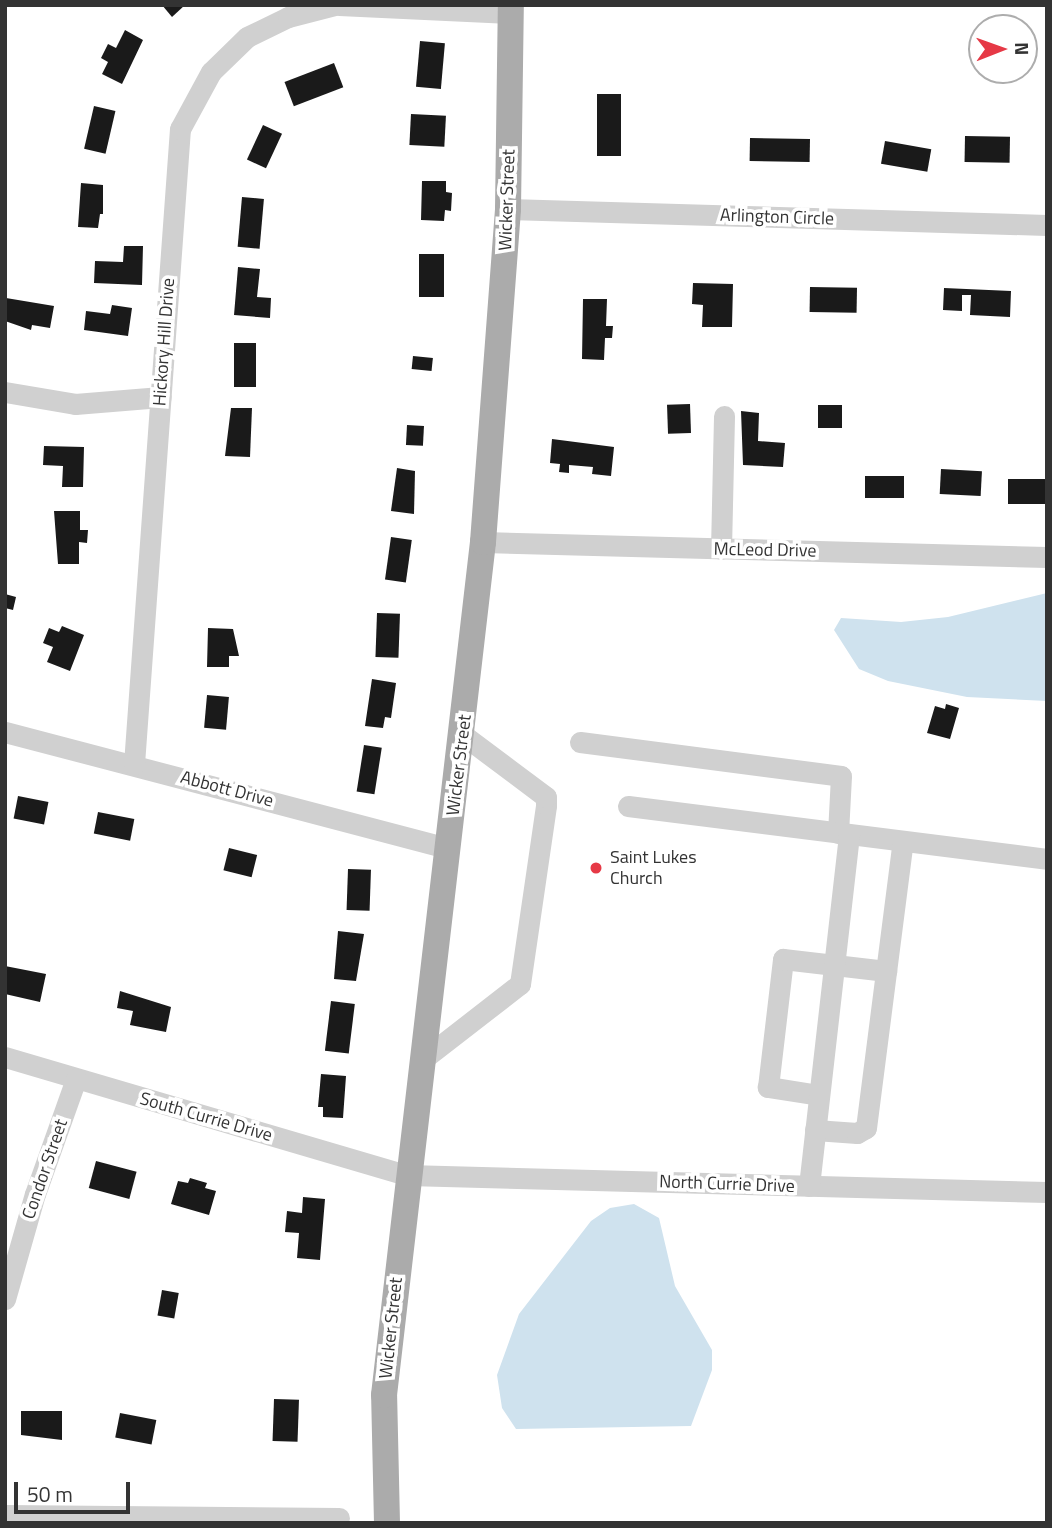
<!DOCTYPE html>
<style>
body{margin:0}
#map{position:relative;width:1052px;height:1528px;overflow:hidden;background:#fff;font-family:"Titillium Web",sans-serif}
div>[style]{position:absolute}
.water>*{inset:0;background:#cfe2ee}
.building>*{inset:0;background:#1a1a1a;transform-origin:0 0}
.minor>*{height:21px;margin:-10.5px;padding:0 10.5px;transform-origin:10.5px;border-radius:10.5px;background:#d0d0d0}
.major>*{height:26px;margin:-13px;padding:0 13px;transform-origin:13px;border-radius:13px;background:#ababab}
.dots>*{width:19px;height:19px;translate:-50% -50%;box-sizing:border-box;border:4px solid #fff;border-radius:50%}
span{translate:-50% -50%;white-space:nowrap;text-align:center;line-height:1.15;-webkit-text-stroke:7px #fff;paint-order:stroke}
.street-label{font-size:18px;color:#333}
.poi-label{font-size:18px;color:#333}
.left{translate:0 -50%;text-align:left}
.frame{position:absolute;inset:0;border:7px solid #333;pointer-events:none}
.north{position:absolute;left:968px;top:14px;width:70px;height:70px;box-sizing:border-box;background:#fff;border:2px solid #adadad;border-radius:50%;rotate:89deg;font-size:19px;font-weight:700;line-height:28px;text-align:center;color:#333}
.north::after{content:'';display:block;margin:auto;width:24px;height:32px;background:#e63946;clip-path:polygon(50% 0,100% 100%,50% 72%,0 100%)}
.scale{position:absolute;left:14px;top:1482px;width:116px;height:32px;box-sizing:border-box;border:4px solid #333;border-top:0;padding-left:9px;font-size:21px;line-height:24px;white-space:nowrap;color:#333;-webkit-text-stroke:5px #fff;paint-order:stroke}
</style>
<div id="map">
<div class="water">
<i style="clip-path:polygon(1047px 593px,1047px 701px,967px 697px,888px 681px,859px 669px,834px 630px,841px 618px,901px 622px,948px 617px)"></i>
<i style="clip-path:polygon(634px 1204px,659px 1218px,675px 1286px,712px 1350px,712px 1370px,691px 1426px,516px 1429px,502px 1408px,497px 1375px,519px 1314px,591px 1221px,610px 1208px)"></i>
</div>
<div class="building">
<i style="clip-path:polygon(162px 5px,185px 5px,172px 17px)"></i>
<i style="clip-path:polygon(125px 30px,143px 40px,122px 84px,102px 74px,108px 62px,101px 58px,108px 44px,116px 48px)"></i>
<i style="left:420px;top:41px;width:25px;height:46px;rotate:5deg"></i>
<i style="left:334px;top:63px;width:26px;height:53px;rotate:69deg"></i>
<i style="left:597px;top:94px;width:24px;height:62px"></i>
<i style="left:94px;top:106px;width:22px;height:44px;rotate:13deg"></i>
<i style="left:411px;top:114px;width:35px;height:31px;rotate:3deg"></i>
<i style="left:263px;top:125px;width:21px;height:38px;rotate:25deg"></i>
<i style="left:965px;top:136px;width:45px;height:26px;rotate:1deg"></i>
<i style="left:750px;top:138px;width:60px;height:23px;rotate:1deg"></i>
<i style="left:885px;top:141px;width:47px;height:23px;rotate:10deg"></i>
<i style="clip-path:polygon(422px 181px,446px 181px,446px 192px,452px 193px,451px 211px,445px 210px,444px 221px,421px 220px)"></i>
<i style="clip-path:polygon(81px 183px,103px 185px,103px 214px,100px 214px,98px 228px,78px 227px)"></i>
<i style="left:242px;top:197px;width:22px;height:50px;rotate:5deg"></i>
<i style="clip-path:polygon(124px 246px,143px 246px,142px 285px,94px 283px,95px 261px,123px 262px)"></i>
<i style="left:419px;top:254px;width:25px;height:43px"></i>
<i style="clip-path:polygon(238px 267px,260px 269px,257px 297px,271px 298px,270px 318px,234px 315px)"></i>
<i style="clip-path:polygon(693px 283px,733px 284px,732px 327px,702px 327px,703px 305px,692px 304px)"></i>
<i style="left:810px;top:287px;width:47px;height:25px;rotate:1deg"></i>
<i style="clip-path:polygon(944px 288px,1011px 291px,1010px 317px,970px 315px,971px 295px,962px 295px,962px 311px,943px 310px)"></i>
<i style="clip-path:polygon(6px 298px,54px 306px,50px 328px,32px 325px,31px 330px,5px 321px)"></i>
<i style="clip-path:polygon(583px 299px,607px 299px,606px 326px,613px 326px,612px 338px,605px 338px,604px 360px,582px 359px)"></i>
<i style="clip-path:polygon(112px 305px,132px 308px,128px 336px,84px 330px,86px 311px,110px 314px)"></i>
<i style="left:234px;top:343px;width:22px;height:44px"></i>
<i style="left:413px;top:356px;width:20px;height:13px;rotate:6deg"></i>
<i style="left:690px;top:404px;width:29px;height:23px;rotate:88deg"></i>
<i style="left:818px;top:405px;width:24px;height:23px"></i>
<i style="clip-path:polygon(231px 408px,252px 408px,250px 457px,225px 456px)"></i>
<i style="clip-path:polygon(741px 411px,759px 413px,758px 441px,785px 443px,783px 467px,743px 465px)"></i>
<i style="left:407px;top:425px;width:17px;height:20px;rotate:3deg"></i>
<i style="clip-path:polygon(552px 439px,614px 447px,611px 476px,592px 474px,593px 467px,569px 465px,569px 473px,559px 472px,560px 464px,550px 463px)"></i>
<i style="clip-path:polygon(44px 446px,84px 447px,83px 487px,62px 487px,63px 466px,43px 465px)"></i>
<i style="clip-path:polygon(397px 468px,415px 471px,414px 514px,391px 511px)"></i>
<i style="left:941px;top:469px;width:41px;height:25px;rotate:3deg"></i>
<i style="left:865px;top:476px;width:39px;height:22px"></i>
<i style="left:1008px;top:479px;width:39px;height:25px"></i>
<i style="clip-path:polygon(54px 511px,80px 511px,80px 530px,88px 530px,87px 543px,79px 542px,79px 564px,58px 564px)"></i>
<i style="left:391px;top:537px;width:21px;height:43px;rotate:8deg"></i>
<i style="clip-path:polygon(5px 594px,16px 597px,13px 610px,5px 608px)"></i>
<i style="left:377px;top:613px;width:23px;height:44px;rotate:2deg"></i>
<i style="clip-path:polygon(62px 626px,84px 635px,70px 671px,47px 662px,53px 647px,43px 643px,49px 628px,59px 632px)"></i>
<i style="clip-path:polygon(208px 628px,233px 629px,239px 656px,229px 656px,229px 667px,207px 667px)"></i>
<i style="clip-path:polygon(372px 679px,396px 683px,391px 718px,385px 717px,383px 728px,365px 726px)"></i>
<i style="left:207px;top:695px;width:22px;height:33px;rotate:5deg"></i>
<i style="clip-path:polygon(946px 704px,959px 708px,950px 739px,927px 733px,935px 706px,945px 709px)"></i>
<i style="left:364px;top:745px;width:18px;height:47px;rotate:9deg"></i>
<i style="left:18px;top:796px;width:31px;height:23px;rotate:11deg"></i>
<i style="left:98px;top:812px;width:37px;height:22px;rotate:11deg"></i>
<i style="left:229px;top:848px;width:29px;height:23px;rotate:14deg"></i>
<i style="left:348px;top:869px;width:23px;height:41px;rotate:2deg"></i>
<i style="clip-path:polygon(338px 931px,364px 934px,356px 981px,334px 979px)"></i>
<i style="clip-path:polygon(5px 966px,46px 974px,40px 1002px,5px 994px)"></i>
<i style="clip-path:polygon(120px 991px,171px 1007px,166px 1032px,130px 1025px,133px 1011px,117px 1008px)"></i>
<i style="left:331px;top:1001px;width:24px;height:50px;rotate:7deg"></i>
<i style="clip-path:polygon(321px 1074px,346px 1076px,343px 1118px,323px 1117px,323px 1107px,318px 1107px)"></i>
<i style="left:96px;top:1161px;width:42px;height:28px;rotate:15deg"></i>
<i style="clip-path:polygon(190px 1178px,207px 1183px,205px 1188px,216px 1191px,209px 1215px,171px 1204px,178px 1181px,188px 1183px)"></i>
<i style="clip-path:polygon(303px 1197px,325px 1199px,320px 1260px,297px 1258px,299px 1233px,285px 1232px,287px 1211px,302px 1213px)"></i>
<i style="left:162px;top:1290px;width:17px;height:26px;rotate:10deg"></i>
<i style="left:274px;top:1399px;width:25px;height:42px;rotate:2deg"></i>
<i style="clip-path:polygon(21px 1411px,62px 1411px,62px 1440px,21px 1435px)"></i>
<i style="left:120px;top:1413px;width:37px;height:25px;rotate:11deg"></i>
</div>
<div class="minor">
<i style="left:339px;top:5px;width:171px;rotate:2.7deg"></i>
<i style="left:508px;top:209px;width:539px;rotate:1.7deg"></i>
<i style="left:5px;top:392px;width:71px;rotate:9.7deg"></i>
<i style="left:75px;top:404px;width:86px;rotate:-4.7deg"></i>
<i style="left:483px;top:542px;width:564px;rotate:1.52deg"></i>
<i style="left:721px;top:549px;width:133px;rotate:-88.7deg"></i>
<i style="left:5px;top:732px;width:458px;rotate:14.7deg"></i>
<i style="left:580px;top:742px;width:263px;rotate:7.4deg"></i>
<i style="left:841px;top:776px;width:57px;rotate:93deg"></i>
<i style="left:134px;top:764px;width:637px;rotate:-85.86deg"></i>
<i style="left:180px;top:129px;width:65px;rotate:-61.5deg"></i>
<i style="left:211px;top:72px;width:50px;rotate:-44.2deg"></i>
<i style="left:247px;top:37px;width:46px;rotate:-26deg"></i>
<i style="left:288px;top:17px;width:49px;rotate:-14.3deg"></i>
<i style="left:628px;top:806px;width:422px;rotate:7.2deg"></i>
<i style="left:5px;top:1057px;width:419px;rotate:16.4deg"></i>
<i style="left:407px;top:1175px;width:640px;rotate:1.52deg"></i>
<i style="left:422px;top:1060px;width:124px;rotate:-37.8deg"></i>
<i style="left:520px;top:984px;width:181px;rotate:-81.7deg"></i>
<i style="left:546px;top:805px;width:8px;rotate:-90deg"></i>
<i style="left:546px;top:797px;width:104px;rotate:-143.2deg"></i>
<i style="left:819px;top:1095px;width:52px;rotate:-171.1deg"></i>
<i style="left:768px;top:1087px;width:129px;rotate:-83.3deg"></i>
<i style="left:783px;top:959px;width:104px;rotate:6.6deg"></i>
<i style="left:815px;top:1130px;width:42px;rotate:4.1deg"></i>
<i style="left:857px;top:1133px;width:10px;rotate:-29deg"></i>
<i style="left:866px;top:1128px;width:289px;rotate:-82.7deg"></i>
<i style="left:809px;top:1186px;width:354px;rotate:-83.5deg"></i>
<i style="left:5px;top:1299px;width:109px;rotate:-74.1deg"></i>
<i style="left:35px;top:1194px;width:122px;rotate:-70.4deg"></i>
<i style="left:5px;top:1515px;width:334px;rotate:0.5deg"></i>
</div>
<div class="major">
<i style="left:387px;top:1523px;width:128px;rotate:-91.3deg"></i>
<i style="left:384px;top:1395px;width:859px;rotate:-83.38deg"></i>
<i style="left:483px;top:542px;width:334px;rotate:-85.7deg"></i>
<i style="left:508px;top:209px;width:204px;rotate:-89.2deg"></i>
</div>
<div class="dots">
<i style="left:596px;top:868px;background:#e63946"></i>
</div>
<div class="street-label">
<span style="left:507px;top:200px;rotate:-88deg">Wicker Street</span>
<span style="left:777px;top:217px;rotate:2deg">Arlington Circle</span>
<span style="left:164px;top:342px;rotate:-86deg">Hickory Hill Drive</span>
<span style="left:765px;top:550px;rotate:1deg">McLeod Drive</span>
<span style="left:459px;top:765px;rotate:-83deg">Wicker Street</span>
<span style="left:227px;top:789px;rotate:15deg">Abbott Drive</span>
<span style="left:206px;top:1117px;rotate:16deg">South Currie Drive</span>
<span style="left:45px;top:1169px;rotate:-71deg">Condor Street</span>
<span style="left:727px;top:1184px;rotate:2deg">North Currie Drive</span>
<span style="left:391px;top:1328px;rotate:-84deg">Wicker Street</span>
</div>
<div class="poi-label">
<span class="left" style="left:610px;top:868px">Saint Lukes<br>Church</span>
</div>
<div class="frame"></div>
<div class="north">N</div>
<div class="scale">50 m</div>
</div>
